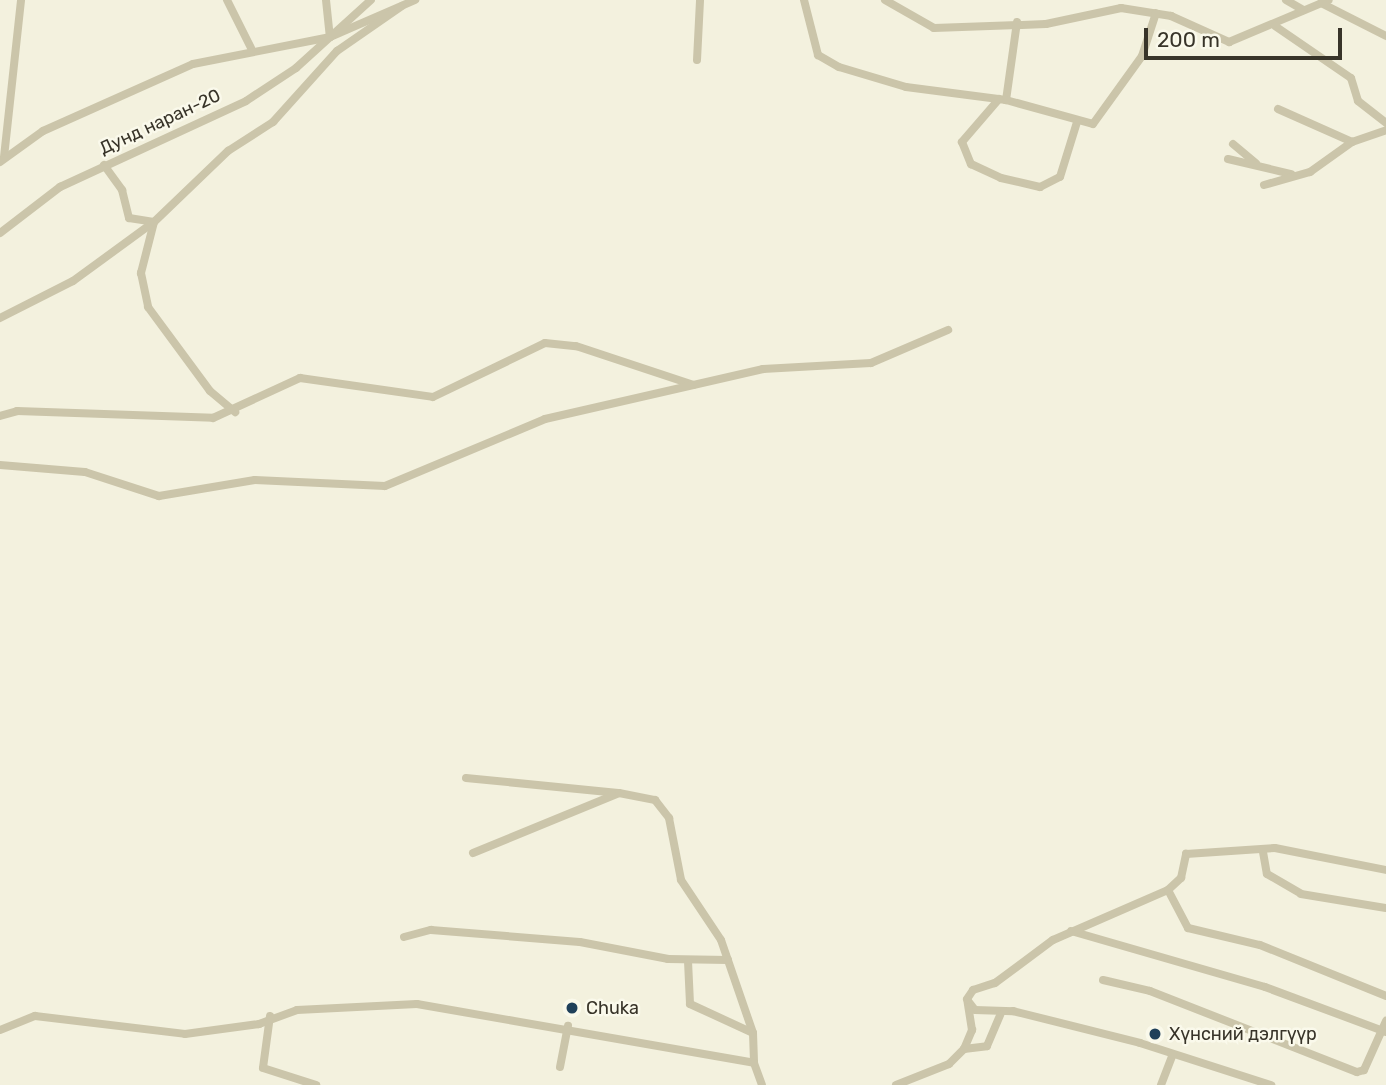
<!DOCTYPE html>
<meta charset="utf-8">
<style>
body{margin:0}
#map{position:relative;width:1386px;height:1085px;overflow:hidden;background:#f3f1de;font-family:Rubik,sans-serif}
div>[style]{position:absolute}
.minor>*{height:8px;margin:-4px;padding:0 4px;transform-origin:4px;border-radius:4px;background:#cbc5aa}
.dots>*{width:19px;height:19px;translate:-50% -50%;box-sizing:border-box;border:4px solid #faf9eb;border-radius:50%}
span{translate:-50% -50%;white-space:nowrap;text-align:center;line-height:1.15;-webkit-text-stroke:5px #faf9eb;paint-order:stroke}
.street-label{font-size:18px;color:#383429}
.poi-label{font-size:18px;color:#383429}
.left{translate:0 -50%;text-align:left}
.scale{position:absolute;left:1144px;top:28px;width:198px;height:32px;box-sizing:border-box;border:4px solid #383429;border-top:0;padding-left:9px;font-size:21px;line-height:24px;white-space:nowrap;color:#383429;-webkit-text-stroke:5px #faf9eb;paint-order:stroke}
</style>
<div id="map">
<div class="minor">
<i style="left:227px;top:0;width:54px;rotate:63.4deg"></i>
<i style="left:326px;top:0;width:37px;rotate:84deg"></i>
<i style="left:804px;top:0;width:57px;rotate:75.7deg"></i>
<i style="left:818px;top:55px;width:24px;rotate:30deg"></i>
<i style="left:839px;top:67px;width:70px;rotate:16.6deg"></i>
<i style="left:906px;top:87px;width:101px;rotate:7.4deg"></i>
<i style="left:885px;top:0;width:56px;rotate:29.7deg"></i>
<i style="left:934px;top:28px;width:112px;rotate:-2deg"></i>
<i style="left:1046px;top:24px;width:77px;rotate:-12deg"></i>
<i style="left:1121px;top:8px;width:51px;rotate:9.1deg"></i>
<i style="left:1171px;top:16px;width:64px;rotate:24.1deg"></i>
<i style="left:1229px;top:42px;width:108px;rotate:-22.8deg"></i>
<i style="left:1286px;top:0;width:20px;rotate:30deg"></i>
<i style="left:1321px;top:3px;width:73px;rotate:26.9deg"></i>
<i style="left:1017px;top:22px;width:79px;rotate:98deg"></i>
<i style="left:1006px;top:100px;width:90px;rotate:15.4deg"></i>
<i style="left:1093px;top:124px;width:84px;rotate:-54.2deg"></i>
<i style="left:1142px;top:56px;width:45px;rotate:-72deg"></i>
<i style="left:1275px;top:26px;width:92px;rotate:34.4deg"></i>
<i style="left:1351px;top:78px;width:24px;rotate:73deg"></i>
<i style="left:1358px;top:101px;width:36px;rotate:38deg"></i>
<i style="left:697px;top:60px;width:60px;rotate:-87.1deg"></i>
<i style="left:999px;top:99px;width:57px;rotate:130.7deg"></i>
<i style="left:962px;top:142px;width:24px;rotate:68deg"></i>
<i style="left:971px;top:164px;width:33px;rotate:25deg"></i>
<i style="left:1001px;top:178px;width:40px;rotate:13deg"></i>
<i style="left:1040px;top:187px;width:22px;rotate:-27deg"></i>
<i style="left:1060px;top:177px;width:58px;rotate:-72.8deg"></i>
<i style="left:1278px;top:109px;width:81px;rotate:24deg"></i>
<i style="left:1233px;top:144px;width:30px;rotate:40deg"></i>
<i style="left:4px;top:157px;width:158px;rotate:-83.8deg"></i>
<i style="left:1228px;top:159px;width:65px;rotate:13.4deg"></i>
<i style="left:0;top:162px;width:53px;rotate:-35.8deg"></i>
<i style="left:43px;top:131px;width:164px;rotate:-24.1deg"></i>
<i style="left:193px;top:64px;width:140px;rotate:-11.1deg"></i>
<i style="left:330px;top:37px;width:93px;rotate:-23.5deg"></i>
<i style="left:104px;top:165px;width:31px;rotate:54deg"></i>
<i style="left:122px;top:190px;width:29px;rotate:76deg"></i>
<i style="left:129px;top:218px;width:25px;rotate:9deg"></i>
<i style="left:154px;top:222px;width:53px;rotate:104.3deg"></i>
<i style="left:141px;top:273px;width:35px;rotate:78deg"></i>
<i style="left:148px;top:307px;width:104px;rotate:53.6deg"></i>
<i style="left:210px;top:391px;width:33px;rotate:40deg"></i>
<i style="left:1264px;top:185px;width:48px;rotate:-15.8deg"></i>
<i style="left:1310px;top:172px;width:52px;rotate:-35.5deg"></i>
<i style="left:1352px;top:142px;width:36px;rotate:-19deg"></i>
<i style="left:0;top:233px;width:76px;rotate:-37.5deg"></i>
<i style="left:60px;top:187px;width:205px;rotate:-24.8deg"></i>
<i style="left:246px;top:101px;width:60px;rotate:-33.4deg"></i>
<i style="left:296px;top:68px;width:101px;rotate:-42.2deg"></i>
<i style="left:0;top:318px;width:82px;rotate:-26.9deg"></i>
<i style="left:73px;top:281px;width:100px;rotate:-36.1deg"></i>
<i style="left:154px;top:222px;width:103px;rotate:-43.8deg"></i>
<i style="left:228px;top:151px;width:54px;rotate:-32.8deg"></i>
<i style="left:273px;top:122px;width:96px;rotate:-48deg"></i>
<i style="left:337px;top:51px;width:79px;rotate:-34.7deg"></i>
<i style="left:0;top:416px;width:18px;rotate:-16deg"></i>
<i style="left:17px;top:411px;width:196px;rotate:2deg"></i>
<i style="left:213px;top:418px;width:96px;rotate:-24.7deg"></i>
<i style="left:300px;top:378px;width:134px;rotate:8.1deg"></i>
<i style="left:433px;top:397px;width:124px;rotate:-25.7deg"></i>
<i style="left:545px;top:343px;width:31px;rotate:6deg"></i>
<i style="left:576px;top:346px;width:124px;rotate:18.3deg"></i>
<i style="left:0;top:465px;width:85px;rotate:4.7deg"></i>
<i style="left:85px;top:472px;width:78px;rotate:18deg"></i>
<i style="left:159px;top:496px;width:97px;rotate:-9.5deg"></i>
<i style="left:255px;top:480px;width:130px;rotate:2.6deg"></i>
<i style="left:385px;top:486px;width:173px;rotate:-22.7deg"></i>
<i style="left:545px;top:419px;width:224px;rotate:-12.9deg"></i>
<i style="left:763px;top:369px;width:108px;rotate:-3.2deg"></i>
<i style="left:871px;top:363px;width:84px;rotate:-23.2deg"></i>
<i style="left:466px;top:778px;width:153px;rotate:5.6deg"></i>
<i style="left:1263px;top:852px;width:22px;rotate:80deg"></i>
<i style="left:1267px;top:874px;width:39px;rotate:30deg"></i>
<i style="left:1301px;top:894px;width:86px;rotate:9.4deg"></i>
<i style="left:473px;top:853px;width:158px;rotate:-22.3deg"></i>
<i style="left:619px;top:793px;width:37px;rotate:11deg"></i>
<i style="left:655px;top:800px;width:23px;rotate:52deg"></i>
<i style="left:669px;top:818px;width:63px;rotate:79deg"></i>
<i style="left:681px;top:880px;width:72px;rotate:56.3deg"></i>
<i style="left:721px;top:940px;width:98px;rotate:71deg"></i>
<i style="left:753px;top:1033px;width:30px;rotate:88deg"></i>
<i style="left:1168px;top:890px;width:43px;rotate:62.2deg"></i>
<i style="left:1188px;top:928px;width:74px;rotate:13.3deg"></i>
<i style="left:1260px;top:945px;width:136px;rotate:22deg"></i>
<i style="left:1071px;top:931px;width:202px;rotate:16.1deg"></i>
<i style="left:1265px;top:987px;width:129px;rotate:20.4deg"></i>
<i style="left:404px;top:937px;width:28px;rotate:-15deg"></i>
<i style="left:431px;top:930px;width:149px;rotate:4.6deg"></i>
<i style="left:580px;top:942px;width:90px;rotate:10.9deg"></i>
<i style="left:668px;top:959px;width:60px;rotate:1deg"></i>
<i style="left:688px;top:961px;width:43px;rotate:87.3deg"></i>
<i style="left:690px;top:1004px;width:69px;rotate:24.7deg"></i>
<i style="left:1103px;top:980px;width:48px;rotate:13.2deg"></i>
<i style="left:1150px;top:991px;width:222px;rotate:21.4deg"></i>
<i style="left:1357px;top:1072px;width:7px;rotate:-16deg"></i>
<i style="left:1364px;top:1070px;width:54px;rotate:-65.8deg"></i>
<i style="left:968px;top:1001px;width:11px;rotate:52deg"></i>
<i style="left:975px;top:1010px;width:38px;rotate:2deg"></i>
<i style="left:1013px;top:1011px;width:131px;rotate:14.1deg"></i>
<i style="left:1140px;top:1043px;width:138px;rotate:17.8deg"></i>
<i style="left:270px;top:1016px;width:52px;rotate:97.7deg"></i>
<i style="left:263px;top:1068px;width:56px;rotate:17.8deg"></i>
<i style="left:0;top:1030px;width:38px;rotate:-22deg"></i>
<i style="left:35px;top:1016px;width:151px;rotate:6.8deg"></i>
<i style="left:185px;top:1034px;width:75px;rotate:-7.7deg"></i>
<i style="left:259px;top:1024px;width:40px;rotate:-20.2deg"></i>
<i style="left:297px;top:1010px;width:120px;rotate:-2.9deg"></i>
<i style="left:417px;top:1004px;width:342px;rotate:9.9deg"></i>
<i style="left:754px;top:1063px;width:23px;rotate:70deg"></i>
<i style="left:964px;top:1049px;width:23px;rotate:-7deg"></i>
<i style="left:987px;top:1046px;width:34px;rotate:-67deg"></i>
<i style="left:560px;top:1067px;width:42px;rotate:-79deg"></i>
<i style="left:896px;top:1085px;width:57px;rotate:-21.6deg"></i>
<i style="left:949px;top:1064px;width:21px;rotate:-45deg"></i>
<i style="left:964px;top:1049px;width:21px;rotate:-67deg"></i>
<i style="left:972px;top:1030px;width:31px;rotate:-99deg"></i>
<i style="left:967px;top:999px;width:11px;rotate:-56deg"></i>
<i style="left:973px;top:990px;width:23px;rotate:-18deg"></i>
<i style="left:995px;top:983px;width:72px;rotate:-36.6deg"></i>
<i style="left:1053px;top:940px;width:125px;rotate:-23.5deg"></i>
<i style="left:1168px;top:890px;width:18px;rotate:-43deg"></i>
<i style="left:1181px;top:878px;width:25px;rotate:-78deg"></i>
<i style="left:1186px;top:854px;width:89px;rotate:-3.9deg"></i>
<i style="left:1275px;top:848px;width:113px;rotate:11.2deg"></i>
<i style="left:1161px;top:1085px;width:33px;rotate:-69deg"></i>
</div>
<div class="dots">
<i style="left:572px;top:1008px;background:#1f405a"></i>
<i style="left:1155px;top:1034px;background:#1f405a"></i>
</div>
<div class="street-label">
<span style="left:160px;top:122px;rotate:-25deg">Дунд наран-20</span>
</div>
<div class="poi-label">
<span class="left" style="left:586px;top:1008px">Chuka</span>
<span class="left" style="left:1169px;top:1034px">Хүнсний дэлгүүр</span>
</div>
<div class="scale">200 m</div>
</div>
